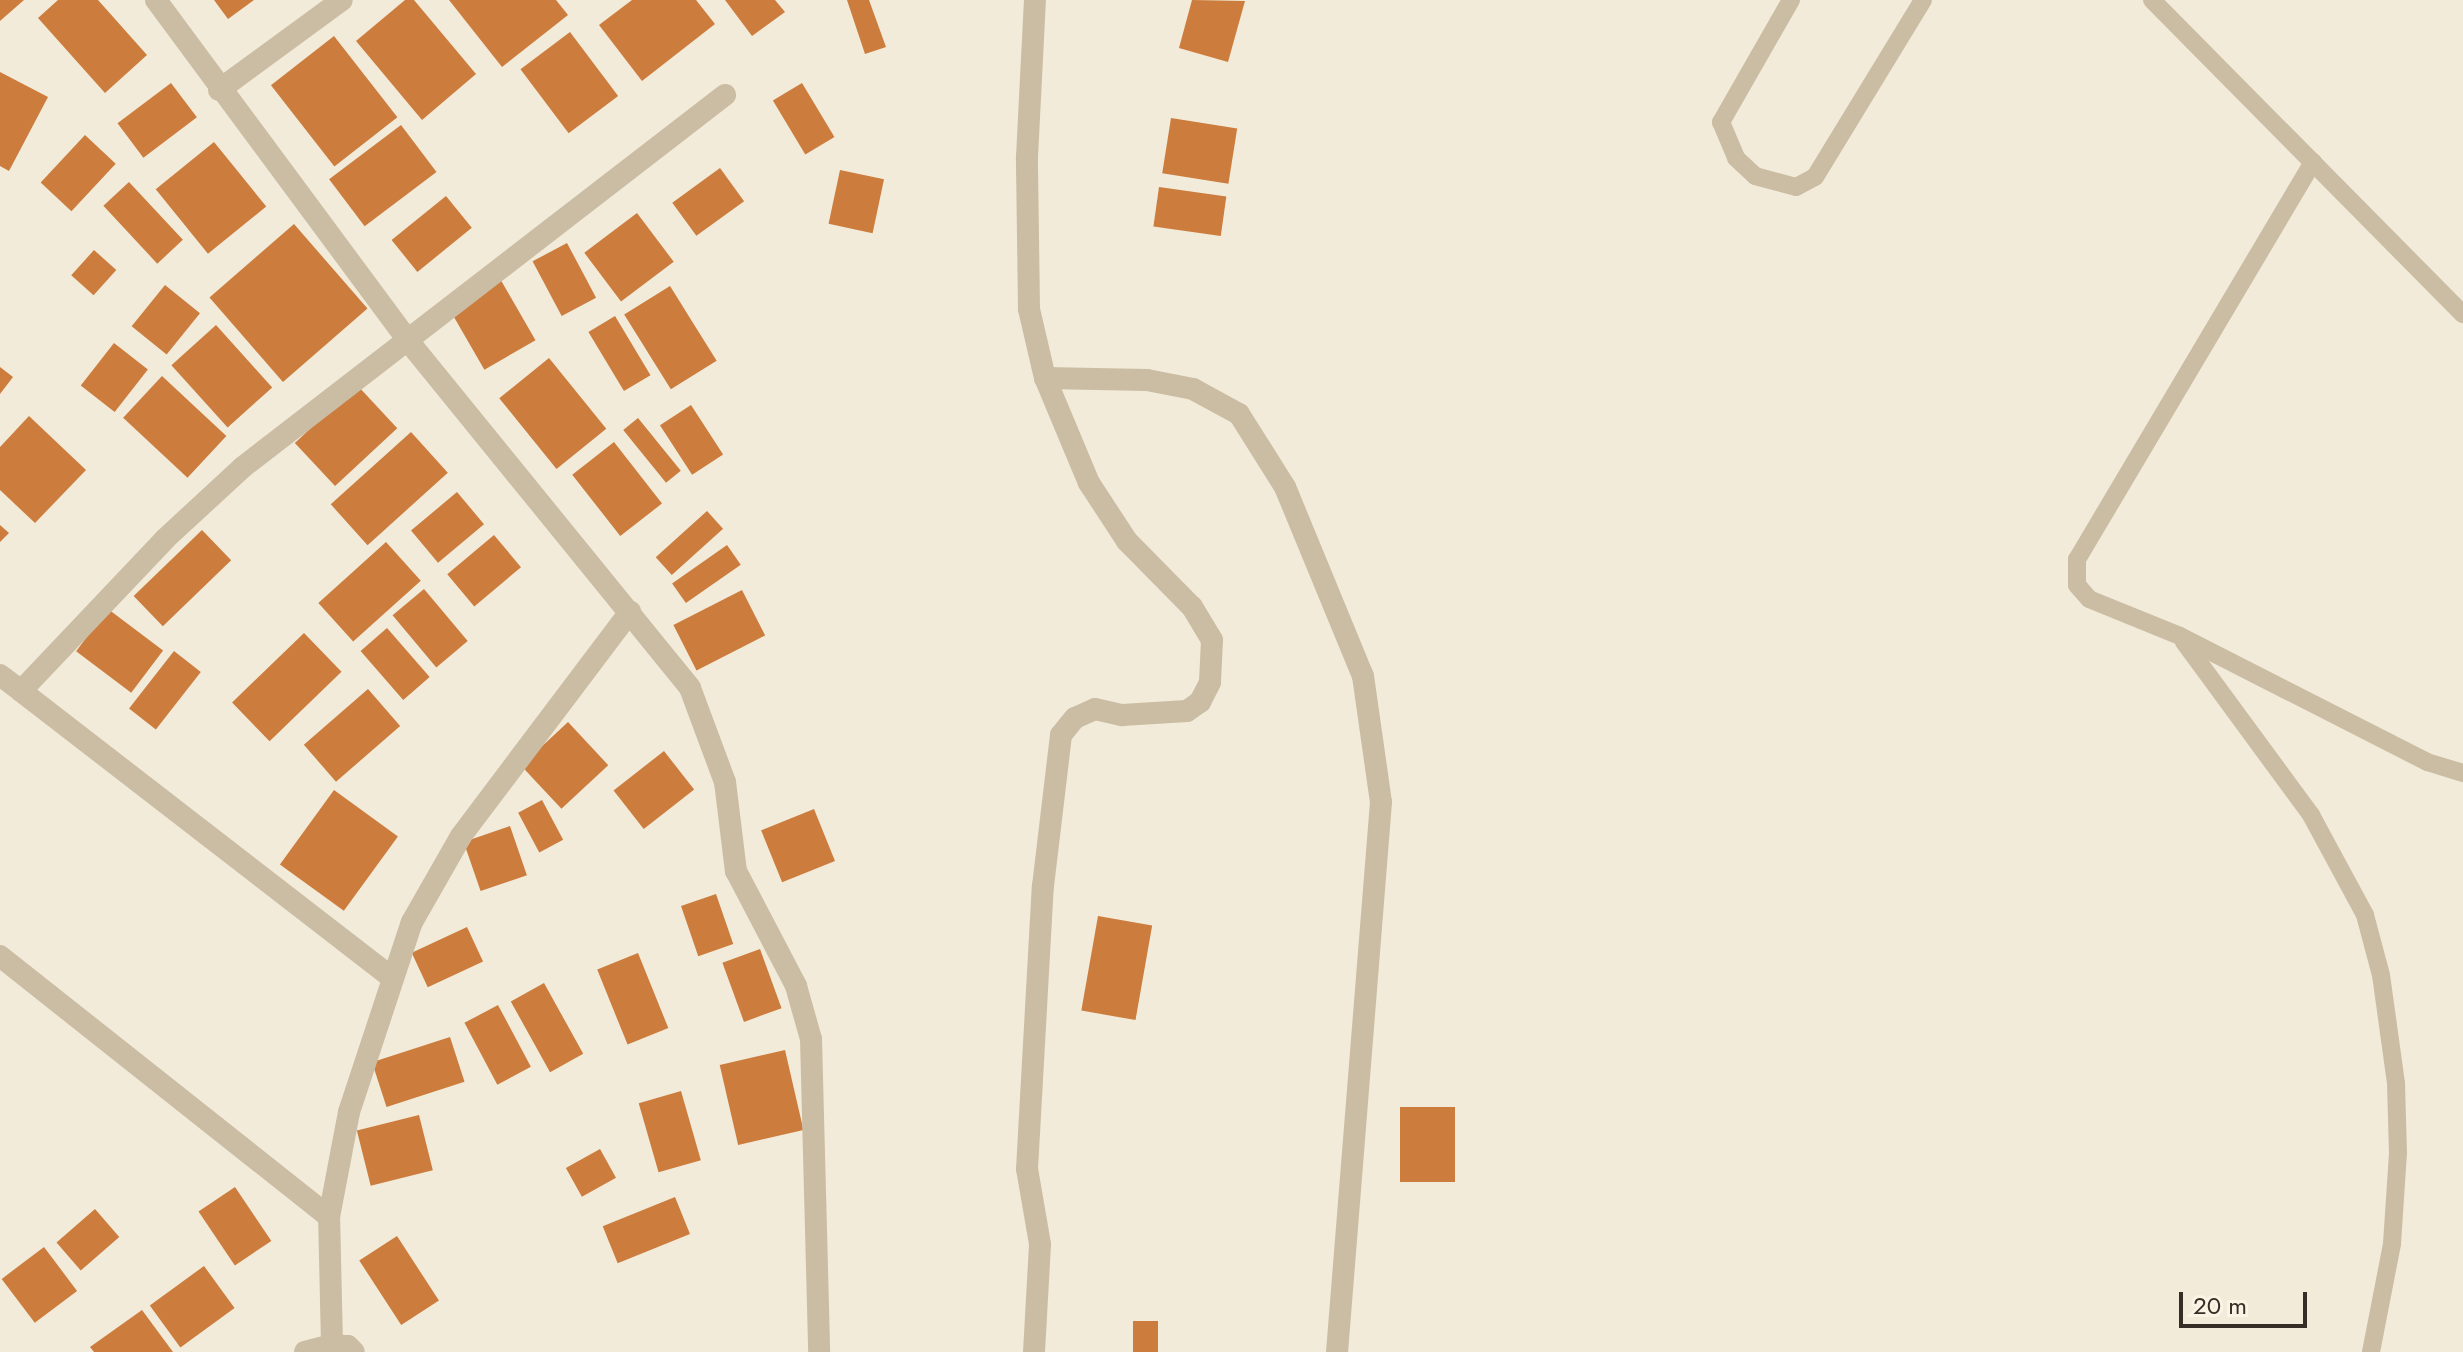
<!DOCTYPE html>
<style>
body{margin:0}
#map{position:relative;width:2463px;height:1352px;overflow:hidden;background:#f2ebd9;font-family:Jost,sans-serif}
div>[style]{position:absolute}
.building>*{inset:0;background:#cc7c3d;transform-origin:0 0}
.service>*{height:18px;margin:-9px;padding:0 9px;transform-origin:9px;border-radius:9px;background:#cbbda4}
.minor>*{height:22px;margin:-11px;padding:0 11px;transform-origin:11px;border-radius:11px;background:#cbbda4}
span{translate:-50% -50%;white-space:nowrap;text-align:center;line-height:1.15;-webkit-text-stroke:6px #faf4e5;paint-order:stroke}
.scale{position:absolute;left:2179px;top:1292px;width:128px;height:36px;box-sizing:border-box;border:4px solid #362e26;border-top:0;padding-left:10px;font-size:24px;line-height:28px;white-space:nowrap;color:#362e26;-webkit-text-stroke:6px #faf4e5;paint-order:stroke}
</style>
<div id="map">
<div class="building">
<i style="clip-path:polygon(0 0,24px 0,0 21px)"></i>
<i style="clip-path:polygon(58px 0,98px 0,147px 55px,105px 93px,38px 18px)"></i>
<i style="clip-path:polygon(214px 0,254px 0,228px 19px)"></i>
<i style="clip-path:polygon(405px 0,414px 0,476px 74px,422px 120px,356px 41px)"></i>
<i style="clip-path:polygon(449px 0,556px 0,568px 15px,502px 67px)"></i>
<i style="clip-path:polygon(632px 0,696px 0,715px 24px,642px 81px,599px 25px)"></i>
<i style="clip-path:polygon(725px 0,775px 0,785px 12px,752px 36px)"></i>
<i style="clip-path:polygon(847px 0,869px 0,886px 47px,865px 54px)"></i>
<i style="clip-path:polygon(1192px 0,1245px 1px,1228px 62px,1179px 48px)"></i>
<i style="left:570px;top:32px;width:80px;height:62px;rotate:53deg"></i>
<i style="left:334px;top:36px;width:103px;height:80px;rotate:52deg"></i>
<i style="clip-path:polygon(0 72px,48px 97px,9px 171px,0 166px)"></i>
<i style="left:171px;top:83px;width:43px;height:67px;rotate:53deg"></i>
<i style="left:802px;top:83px;width:63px;height:34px;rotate:59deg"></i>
<i style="left:1171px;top:118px;width:67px;height:56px;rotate:9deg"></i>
<i style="left:401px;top:125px;width:59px;height:90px;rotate:53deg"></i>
<i style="left:85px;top:135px;width:42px;height:65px;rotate:43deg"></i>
<i style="left:214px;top:142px;width:83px;height:75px;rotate:51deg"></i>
<i style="left:720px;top:168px;width:41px;height:59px;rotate:54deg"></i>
<i style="left:840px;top:170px;width:45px;height:55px;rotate:12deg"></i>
<i style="left:129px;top:182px;width:79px;height:35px;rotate:47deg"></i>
<i style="left:1159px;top:187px;width:68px;height:40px;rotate:8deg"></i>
<i style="left:446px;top:196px;width:41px;height:70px;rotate:51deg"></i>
<i style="left:637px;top:213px;width:61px;height:66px;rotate:53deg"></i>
<i style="left:294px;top:224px;width:112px;height:112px;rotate:49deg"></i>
<i style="left:567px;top:243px;width:62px;height:39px;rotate:62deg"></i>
<i style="left:94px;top:250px;width:30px;height:34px;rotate:42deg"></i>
<i style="left:499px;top:277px;width:73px;height:59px;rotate:60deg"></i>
<i style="left:165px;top:285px;width:45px;height:53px;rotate:39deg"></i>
<i style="left:670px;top:286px;width:88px;height:54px;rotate:58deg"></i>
<i style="left:615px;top:316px;width:69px;height:31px;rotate:59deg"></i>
<i style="left:216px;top:325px;width:84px;height:60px;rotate:48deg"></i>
<i style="left:114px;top:343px;width:43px;height:54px;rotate:38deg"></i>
<i style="left:549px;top:358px;width:91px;height:64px;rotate:51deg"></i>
<i style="clip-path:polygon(0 367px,13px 377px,0 394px)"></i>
<i style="left:162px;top:376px;width:88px;height:57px;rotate:43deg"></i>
<i style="left:357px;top:385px;width:59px;height:85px;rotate:47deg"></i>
<i style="left:691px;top:405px;width:59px;height:37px;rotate:57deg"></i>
<i style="clip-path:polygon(29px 416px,86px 470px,35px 523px,0 490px,0 447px)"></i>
<i style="left:638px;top:418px;width:68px;height:19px;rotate:51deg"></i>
<i style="left:411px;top:432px;width:55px;height:108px;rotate:48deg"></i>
<i style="left:614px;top:442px;width:78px;height:53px;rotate:52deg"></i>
<i style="left:457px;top:492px;width:42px;height:60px;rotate:50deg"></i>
<i style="left:707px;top:511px;width:24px;height:69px;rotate:48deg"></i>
<i style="clip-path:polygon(0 525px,9px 533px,0 542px)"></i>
<i style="left:202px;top:530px;width:42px;height:95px;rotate:46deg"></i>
<i style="left:494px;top:535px;width:42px;height:61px;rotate:50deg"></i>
<i style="left:386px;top:542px;width:52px;height:91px;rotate:48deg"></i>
<i style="left:727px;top:545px;width:24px;height:67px;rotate:55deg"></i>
<i style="left:424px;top:589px;width:68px;height:41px;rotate:50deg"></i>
<i style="left:742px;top:590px;width:51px;height:77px;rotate:63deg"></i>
<i style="left:108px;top:609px;width:69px;height:53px;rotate:37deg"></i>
<i style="left:387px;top:628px;width:65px;height:35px;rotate:49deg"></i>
<i style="left:304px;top:633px;width:54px;height:100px;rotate:46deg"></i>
<i style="left:174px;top:651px;width:34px;height:73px;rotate:38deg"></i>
<i style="left:368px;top:689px;width:49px;height:85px;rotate:49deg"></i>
<i style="left:568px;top:722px;width:59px;height:64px;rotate:47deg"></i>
<i style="left:664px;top:751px;width:49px;height:64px;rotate:52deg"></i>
<i style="left:334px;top:790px;width:79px;height:92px;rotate:36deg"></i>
<i style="left:542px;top:800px;width:45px;height:27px;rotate:62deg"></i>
<i style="left:814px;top:809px;width:56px;height:57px;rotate:68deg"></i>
<i style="left:510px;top:826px;width:52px;height:49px;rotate:71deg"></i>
<i style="left:716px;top:894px;width:53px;height:37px;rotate:71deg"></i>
<i style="left:1098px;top:916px;width:55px;height:96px;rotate:10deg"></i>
<i style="left:467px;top:927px;width:38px;height:61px;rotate:65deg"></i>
<i style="left:760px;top:949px;width:63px;height:40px;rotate:70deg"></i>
<i style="left:638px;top:953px;width:81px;height:44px;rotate:68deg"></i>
<i style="left:544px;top:983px;width:81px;height:38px;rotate:61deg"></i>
<i style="left:498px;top:1005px;width:70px;height:38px;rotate:62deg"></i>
<i style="left:450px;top:1037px;width:47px;height:82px;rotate:72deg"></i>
<i style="left:785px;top:1050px;width:82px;height:67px;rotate:77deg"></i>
<i style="left:681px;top:1091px;width:72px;height:44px;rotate:74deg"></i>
<i style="left:1400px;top:1107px;width:55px;height:75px"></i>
<i style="left:419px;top:1115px;width:57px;height:64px;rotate:76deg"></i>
<i style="left:600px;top:1149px;width:33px;height:39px;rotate:61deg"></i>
<i style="left:235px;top:1187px;width:65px;height:44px;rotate:56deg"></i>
<i style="left:675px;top:1197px;width:40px;height:78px;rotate:68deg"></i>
<i style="left:95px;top:1209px;width:37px;height:51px;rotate:49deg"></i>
<i style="left:397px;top:1236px;width:77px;height:45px;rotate:57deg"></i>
<i style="left:44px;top:1247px;width:55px;height:53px;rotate:53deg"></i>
<i style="left:204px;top:1266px;width:52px;height:67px;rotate:54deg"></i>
<i style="clip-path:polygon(142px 1310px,173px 1352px,94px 1352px,90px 1347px)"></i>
<i style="left:1158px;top:1321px;width:31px;height:25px;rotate:90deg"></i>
</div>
<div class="service">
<i style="left:1791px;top:0;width:141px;rotate:119.8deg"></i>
<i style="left:1721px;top:122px;width:39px;rotate:67deg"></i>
<i style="left:1736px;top:158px;width:26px;rotate:43deg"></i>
<i style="left:1755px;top:176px;width:42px;rotate:15deg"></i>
<i style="left:1796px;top:187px;width:21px;rotate:-28deg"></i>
<i style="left:1815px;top:177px;width:207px;rotate:-58.6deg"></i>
<i style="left:2152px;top:0;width:442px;rotate:45.3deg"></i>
<i style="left:2313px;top:162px;width:462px;rotate:120.7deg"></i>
<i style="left:2077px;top:559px;width:26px;rotate:90deg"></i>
<i style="left:2077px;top:585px;width:18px;rotate:49deg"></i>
<i style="left:2089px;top:599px;width:98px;rotate:22.1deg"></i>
<i style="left:2180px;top:636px;width:277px;rotate:27deg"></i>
<i style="left:2427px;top:762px;width:38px;rotate:17deg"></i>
<i style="left:2184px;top:642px;width:215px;rotate:53.7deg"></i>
<i style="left:2311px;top:815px;width:114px;rotate:61.6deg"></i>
<i style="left:2365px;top:915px;width:62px;rotate:75.1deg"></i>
<i style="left:2381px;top:975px;width:109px;rotate:82.1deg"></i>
<i style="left:2396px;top:1083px;width:70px;rotate:88.4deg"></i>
<i style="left:2398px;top:1153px;width:91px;rotate:93.8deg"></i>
<i style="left:2392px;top:1244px;width:110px;rotate:101deg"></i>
</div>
<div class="minor">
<i style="left:156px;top:0;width:419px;rotate:53.5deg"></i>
<i style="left:405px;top:337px;width:452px;rotate:50.9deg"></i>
<i style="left:690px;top:688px;width:100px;rotate:69.6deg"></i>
<i style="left:725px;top:782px;width:90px;rotate:83deg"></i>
<i style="left:736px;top:871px;width:130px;rotate:62.4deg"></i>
<i style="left:796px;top:986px;width:55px;rotate:74.2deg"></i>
<i style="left:811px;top:1039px;width:313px;rotate:88.5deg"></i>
<i style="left:219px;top:90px;width:152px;rotate:-36.2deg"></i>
<i style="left:1045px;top:378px;width:102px;rotate:1.1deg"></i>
<i style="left:1147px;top:380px;width:47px;rotate:11.1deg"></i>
<i style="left:1193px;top:389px;width:52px;rotate:28.5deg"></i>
<i style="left:1239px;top:414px;width:86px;rotate:57.8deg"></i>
<i style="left:1285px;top:487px;width:204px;rotate:67.6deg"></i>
<i style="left:1363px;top:676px;width:127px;rotate:81.9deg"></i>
<i style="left:1381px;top:802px;width:552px;rotate:94.57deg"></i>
<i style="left:0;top:675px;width:26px;rotate:37deg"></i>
<i style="left:21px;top:691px;width:209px;rotate:-46.5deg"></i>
<i style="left:165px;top:539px;width:106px;rotate:-42.7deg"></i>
<i style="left:243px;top:467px;width:609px;rotate:-37.66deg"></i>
<i style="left:21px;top:691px;width:468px;rotate:37.7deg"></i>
<i style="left:0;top:956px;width:420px;rotate:38.4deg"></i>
<i style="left:332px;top:1345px;width:128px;rotate:-91.3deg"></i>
<i style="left:329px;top:1217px;width:107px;rotate:-79.2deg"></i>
<i style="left:349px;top:1112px;width:200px;rotate:-71.7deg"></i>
<i style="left:412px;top:922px;width:99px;rotate:-60.3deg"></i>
<i style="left:461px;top:836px;width:281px;rotate:-53deg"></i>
<i style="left:305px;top:1352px;width:28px;rotate:-15deg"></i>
<i style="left:332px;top:1345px;width:16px;rotate:4deg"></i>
<i style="left:348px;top:1346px;width:8px;rotate:45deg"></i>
<i style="left:1034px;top:1352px;width:108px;rotate:-86.8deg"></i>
<i style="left:1040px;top:1244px;width:76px;rotate:-99.8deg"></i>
<i style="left:1027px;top:1169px;width:283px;rotate:-86.8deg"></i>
<i style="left:1043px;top:886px;width:152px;rotate:-83.2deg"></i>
<i style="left:1061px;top:735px;width:22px;rotate:-51deg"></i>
<i style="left:1075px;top:718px;width:22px;rotate:-24deg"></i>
<i style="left:1095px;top:709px;width:28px;rotate:13deg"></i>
<i style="left:1122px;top:715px;width:65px;rotate:-3.5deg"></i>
<i style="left:1187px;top:711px;width:16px;rotate:-35deg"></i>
<i style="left:1200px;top:702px;width:22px;rotate:-63deg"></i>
<i style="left:1210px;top:682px;width:42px;rotate:-87.3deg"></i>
<i style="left:1212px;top:640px;width:39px;rotate:-121deg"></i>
<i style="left:1192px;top:607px;width:93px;rotate:-134.6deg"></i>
<i style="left:1127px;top:541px;width:69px;rotate:-123.2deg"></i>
<i style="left:1089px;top:483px;width:114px;rotate:-112.7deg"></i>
<i style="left:1045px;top:378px;width:71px;rotate:-103.1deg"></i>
<i style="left:1029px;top:309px;width:152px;rotate:-90.8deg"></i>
<i style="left:1027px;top:157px;width:157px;rotate:-87.1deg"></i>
</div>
<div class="scale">20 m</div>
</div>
